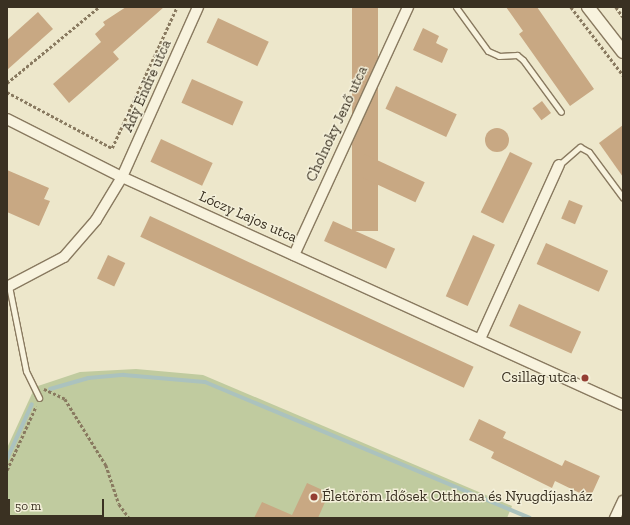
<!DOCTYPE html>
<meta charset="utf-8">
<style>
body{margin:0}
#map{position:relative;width:630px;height:525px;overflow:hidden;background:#ede7cb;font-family:"Zilla Slab",serif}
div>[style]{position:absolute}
.green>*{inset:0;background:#c0cb9f}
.stream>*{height:4px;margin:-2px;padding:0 2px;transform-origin:2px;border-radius:2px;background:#abc2be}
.building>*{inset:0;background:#c8a883;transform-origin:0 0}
.round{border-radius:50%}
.path>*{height:2.5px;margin-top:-1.25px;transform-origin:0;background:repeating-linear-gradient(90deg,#897a60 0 3px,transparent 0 5px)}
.roads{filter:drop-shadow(1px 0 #897a60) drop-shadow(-1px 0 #897a60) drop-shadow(0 1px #897a60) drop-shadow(0 -1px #897a60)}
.service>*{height:5px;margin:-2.5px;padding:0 2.5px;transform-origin:2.5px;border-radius:2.5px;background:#f8f3de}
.minor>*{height:10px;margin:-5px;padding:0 5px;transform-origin:5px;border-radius:5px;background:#f8f3de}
.tertiary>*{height:12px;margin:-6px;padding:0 6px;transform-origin:6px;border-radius:6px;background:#f8f3de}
.dots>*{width:11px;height:11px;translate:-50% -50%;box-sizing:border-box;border:2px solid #f4f0da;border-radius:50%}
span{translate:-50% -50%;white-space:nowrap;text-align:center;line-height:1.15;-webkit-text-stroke:3px #f4f0da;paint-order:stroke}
.street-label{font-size:15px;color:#3a3122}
.poi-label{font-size:15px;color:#3a3122}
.right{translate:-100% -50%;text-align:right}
.left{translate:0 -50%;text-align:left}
.frame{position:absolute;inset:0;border:8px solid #3a3122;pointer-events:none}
.scale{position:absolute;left:8px;top:499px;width:96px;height:18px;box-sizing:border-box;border:2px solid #3a3122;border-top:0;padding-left:5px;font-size:12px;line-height:14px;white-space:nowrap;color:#3a3122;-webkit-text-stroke:3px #f4f0da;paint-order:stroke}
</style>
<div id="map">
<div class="green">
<i style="clip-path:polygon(136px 369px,203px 375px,512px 506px,507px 518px,7px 518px,7px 448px,35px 387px,80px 372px)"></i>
</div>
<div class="stream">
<i style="left:50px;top:389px;width:40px;rotate:-16deg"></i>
<i style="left:88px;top:378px;width:36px;rotate:-5deg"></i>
<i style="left:124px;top:375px;width:81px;rotate:4.9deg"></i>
<i style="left:205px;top:382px;width:352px;rotate:22.7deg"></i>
<i style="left:7px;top:459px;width:60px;rotate:-65.6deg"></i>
</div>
<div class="building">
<i style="clip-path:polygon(126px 7px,164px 7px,113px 52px,119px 59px,69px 103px,53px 84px,101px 42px,95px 34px,105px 25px,103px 22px)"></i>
<i style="left:352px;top:7px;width:26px;height:224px"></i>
<i style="clip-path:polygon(506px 7px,537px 7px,594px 89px,570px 106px,519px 34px,523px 31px)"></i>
<i style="clip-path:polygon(38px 12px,53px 29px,7px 70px,7px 40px)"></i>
<i style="left:218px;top:18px;width:56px;height:27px;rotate:25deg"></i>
<i style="clip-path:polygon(423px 28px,439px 36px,436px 43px,448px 49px,442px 63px,413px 50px)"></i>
<i style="left:192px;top:79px;width:56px;height:26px;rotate:24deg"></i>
<i style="left:396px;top:86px;width:67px;height:25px;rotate:25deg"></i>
<i style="left:542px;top:101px;width:15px;height:12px;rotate:53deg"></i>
<i style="clip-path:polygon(623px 125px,623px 177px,599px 143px)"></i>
<i class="round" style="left:485px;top:128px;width:24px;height:24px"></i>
<i style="left:161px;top:139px;width:57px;height:25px;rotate:25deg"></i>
<i style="left:510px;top:152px;width:25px;height:67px;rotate:26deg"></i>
<i style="left:364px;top:154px;width:67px;height:22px;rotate:25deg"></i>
<i style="clip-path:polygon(7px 170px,49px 188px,44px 199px,50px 201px,39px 226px,7px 212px)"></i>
<i style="left:569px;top:200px;width:15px;height:20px;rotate:23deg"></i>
<i style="left:150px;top:216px;width:357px;height:23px;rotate:25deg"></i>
<i style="left:333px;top:221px;width:68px;height:22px;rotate:24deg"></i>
<i style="left:473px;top:235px;width:24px;height:67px;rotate:24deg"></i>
<i style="left:546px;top:243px;width:68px;height:23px;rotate:24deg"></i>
<i style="left:108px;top:255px;width:19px;height:26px;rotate:25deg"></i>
<i style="left:519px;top:304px;width:68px;height:24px;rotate:24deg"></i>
<i style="clip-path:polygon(479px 419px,506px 432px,503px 438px,562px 466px,565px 460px,600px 476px,590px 498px,555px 481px,552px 488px,491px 458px,494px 452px,469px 440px)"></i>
<i style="clip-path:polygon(307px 483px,329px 493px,318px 518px,254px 518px,262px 502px,292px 515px)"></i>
</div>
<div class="path">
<i style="left:571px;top:7px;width:86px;rotate:52.6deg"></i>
<i style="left:616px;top:7px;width:12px;rotate:55deg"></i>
<i style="left:7px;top:83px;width:119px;rotate:-39.6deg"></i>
<i style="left:7px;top:92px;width:119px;rotate:28.1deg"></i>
<i style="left:112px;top:148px;width:155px;rotate:-65.3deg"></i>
<i style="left:44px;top:389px;width:23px;rotate:25deg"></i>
<i style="left:65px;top:399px;width:78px;rotate:58.2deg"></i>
<i style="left:106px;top:465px;width:41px;rotate:71.6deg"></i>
<i style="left:119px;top:504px;width:17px;rotate:54deg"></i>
<i style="left:7px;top:470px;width:70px;rotate:-65.6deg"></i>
</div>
<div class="roads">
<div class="service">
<i style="left:456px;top:7px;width:54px;rotate:54deg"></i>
<i style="left:488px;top:51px;width:12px;rotate:24deg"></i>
<i style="left:499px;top:56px;width:18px;rotate:-3deg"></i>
<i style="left:517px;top:55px;width:8px;rotate:40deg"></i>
<i style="left:523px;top:60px;width:64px;rotate:53.8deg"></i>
<i style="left:559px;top:165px;width:28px;rotate:-41deg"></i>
<i style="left:580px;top:147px;width:10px;rotate:29deg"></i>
<i style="left:589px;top:152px;width:57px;rotate:53.5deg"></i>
<i style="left:9px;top:286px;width:87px;rotate:78.7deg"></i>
<i style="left:26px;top:371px;width:30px;rotate:64deg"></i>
</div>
<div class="minor">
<i style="left:7px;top:119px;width:129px;rotate:26.8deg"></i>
<i style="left:122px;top:177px;width:550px;rotate:24.47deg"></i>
<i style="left:294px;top:255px;width:273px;rotate:-65.3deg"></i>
<i style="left:7px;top:287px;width:64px;rotate:-27.8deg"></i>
<i style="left:64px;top:257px;width:49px;rotate:-49.1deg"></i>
<i style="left:96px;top:220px;width:50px;rotate:-58.8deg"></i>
<i style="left:122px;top:177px;width:186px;rotate:-65.9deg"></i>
<i style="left:480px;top:339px;width:191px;rotate:-65.6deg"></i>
<i style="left:615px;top:518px;width:19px;rotate:-65deg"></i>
</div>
<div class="tertiary">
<i style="left:588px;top:7px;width:57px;rotate:52.1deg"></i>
</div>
</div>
<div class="dots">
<i style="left:585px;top:378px;background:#943e33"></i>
<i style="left:314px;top:497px;background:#943e33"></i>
</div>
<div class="street-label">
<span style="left:147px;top:86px;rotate:-66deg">Ady Endre utca</span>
<span style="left:337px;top:124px;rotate:-65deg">Cholnoky Jenő utca</span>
<span style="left:248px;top:217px;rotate:24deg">Lóczy Lajos utca</span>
</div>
<div class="poi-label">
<span class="right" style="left:577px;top:378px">Csillag utca</span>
<span class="left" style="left:322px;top:497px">Életöröm Idősek Otthona és Nyugdíjasház</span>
</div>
<div class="frame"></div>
<div class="scale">50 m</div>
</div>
